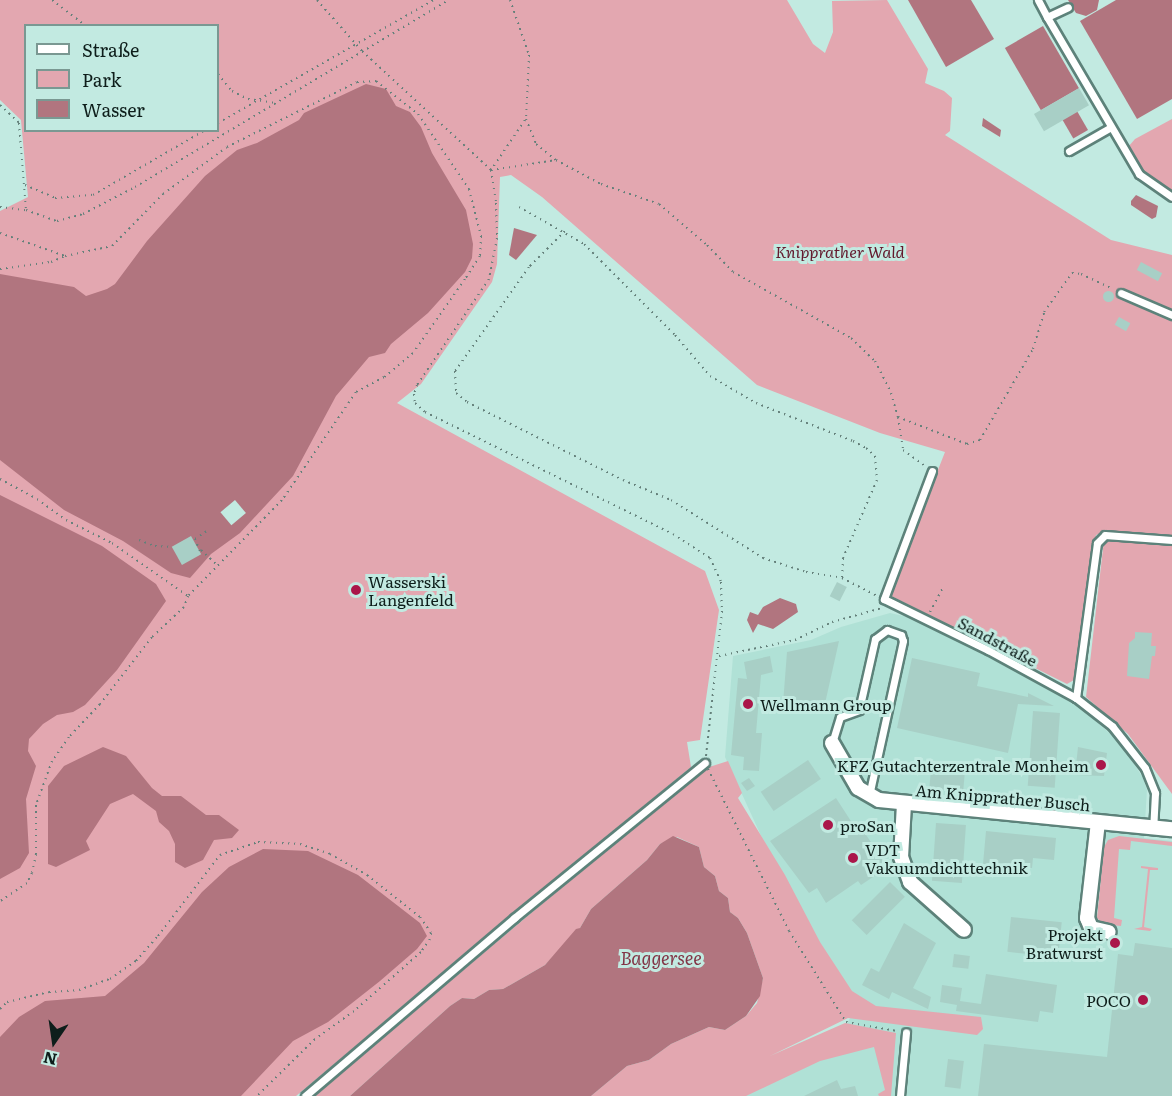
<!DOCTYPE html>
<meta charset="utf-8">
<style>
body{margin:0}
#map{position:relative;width:1172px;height:1096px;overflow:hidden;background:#c2eae1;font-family:Literata,serif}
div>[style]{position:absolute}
.built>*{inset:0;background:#b0e1d6}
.green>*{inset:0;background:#e3a7b0}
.water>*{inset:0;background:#b1757f;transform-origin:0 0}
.pier>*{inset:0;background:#c2eae1;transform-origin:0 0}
.building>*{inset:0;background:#a8cfc6;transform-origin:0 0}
.round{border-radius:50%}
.path>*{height:2px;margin-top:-1px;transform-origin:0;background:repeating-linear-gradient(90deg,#64807a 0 1.5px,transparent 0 6px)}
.roads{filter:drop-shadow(2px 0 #5d827a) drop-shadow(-2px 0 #5d827a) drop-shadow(0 2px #5d827a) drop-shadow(0 -2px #5d827a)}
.lane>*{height:7px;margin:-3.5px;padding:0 3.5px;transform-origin:3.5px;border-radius:3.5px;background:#fff}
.street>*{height:14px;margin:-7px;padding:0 7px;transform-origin:7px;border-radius:7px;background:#fff}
.dots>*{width:16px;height:16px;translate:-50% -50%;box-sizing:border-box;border:3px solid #c2eae1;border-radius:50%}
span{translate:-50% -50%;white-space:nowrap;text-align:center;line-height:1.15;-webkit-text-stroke:6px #c2eae1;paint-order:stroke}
.park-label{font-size:16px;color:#63192d;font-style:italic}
.poi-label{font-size:16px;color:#0e1e1b}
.left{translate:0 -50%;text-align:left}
.right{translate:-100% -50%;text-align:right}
.street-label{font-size:16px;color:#0e1e1b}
.water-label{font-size:18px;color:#823546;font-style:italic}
.legend{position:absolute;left:24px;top:24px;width:195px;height:108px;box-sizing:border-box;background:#c2eae1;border:2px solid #7a9892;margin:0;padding:8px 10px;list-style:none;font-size:18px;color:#0e1e1b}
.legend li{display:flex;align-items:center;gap:12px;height:30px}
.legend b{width:30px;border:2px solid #7a9892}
.north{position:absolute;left:24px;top:1012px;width:60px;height:60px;-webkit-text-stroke:4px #c2eae1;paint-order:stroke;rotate:193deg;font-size:16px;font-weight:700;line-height:24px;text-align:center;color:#0e1e1b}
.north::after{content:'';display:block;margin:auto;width:21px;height:27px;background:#0e1e1b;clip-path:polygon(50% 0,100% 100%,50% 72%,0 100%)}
</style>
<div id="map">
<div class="built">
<i style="clip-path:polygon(890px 613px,917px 619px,1077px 705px,1121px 743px,1143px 778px,1147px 790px,1144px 838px,1172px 841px,1172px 1096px,660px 1096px,738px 1072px,845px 1026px,858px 1006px,785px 888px,725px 757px,733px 656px,811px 640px,841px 627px)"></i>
</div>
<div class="green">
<i style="clip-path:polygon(evenodd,0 0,787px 0,813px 44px,825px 53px,833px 32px,832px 1px,887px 0,928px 69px,925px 83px,944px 91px,952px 98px,950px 131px,945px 135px,1111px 240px,1172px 255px,1172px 537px,1101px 533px,1096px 535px,1074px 680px,1067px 684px,889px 595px,945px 452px,880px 433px,757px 385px,542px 197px,511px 175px,500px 177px,497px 264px,492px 282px,421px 384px,397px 403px,705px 571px,719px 610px,700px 740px,687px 742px,691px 767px,296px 1096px,0 1096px,0 211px,28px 197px,21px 120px,0 100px,0 0,26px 26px,218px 26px,218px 130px,26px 130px,26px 26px)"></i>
<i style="clip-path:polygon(1172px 119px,1172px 191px,1142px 171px,1129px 146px,1135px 139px)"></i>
<i style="clip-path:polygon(1104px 540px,1172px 545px,1172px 794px,1128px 734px,1086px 697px)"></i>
<i style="clip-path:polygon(728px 761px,742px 793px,738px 798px,785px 875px,820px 942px,852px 991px,876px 1006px,981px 1017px,983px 1029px,977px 1035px,848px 1018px,770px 1056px,845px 1023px,896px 1033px,891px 1096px,879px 1096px,878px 1094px,885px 1090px,874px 1047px,820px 1061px,746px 1096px,591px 1096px,627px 1066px,649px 1060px,671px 1044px,709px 1027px,725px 1030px,746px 1016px,757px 1003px,763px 978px,747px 933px,738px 918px,730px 912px,728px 898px,719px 891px,715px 876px,704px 867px,699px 847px,677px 837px,660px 844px,647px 860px,591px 909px,580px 928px,545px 965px,503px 989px,489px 990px,474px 999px,462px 998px,450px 1006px,350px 1096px,313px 1096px,703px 769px)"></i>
<i style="clip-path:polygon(1119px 836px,1172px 842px,1172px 846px,1131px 841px,1130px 850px,1119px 849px,1114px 918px,1122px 920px,1121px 926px,1103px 924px,1097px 918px,1104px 847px,1108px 840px)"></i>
<i style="clip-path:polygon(1141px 866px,1158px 868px,1158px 870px,1150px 870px,1144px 927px,1152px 929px,1150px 931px,1134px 929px,1142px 927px,1148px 869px,1141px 868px)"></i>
</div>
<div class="water">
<i style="clip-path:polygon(908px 0,971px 0,994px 39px,946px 67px)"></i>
<i style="clip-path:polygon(1068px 0,1099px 0,1097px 10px,1086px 16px,1076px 13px)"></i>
<i style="clip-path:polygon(1116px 0,1172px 0,1172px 99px,1137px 119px,1080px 21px)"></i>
<i style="left:1043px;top:26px;width:72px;height:44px;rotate:60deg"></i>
<i style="clip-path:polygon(366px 84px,386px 89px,396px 106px,410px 112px,421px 127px,432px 153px,466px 210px,473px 244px,472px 258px,465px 272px,428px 313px,391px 344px,385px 353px,369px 357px,336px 396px,293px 476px,240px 533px,211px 554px,190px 578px,171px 573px,123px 541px,64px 510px,0 460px,0 274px,74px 287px,86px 296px,107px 289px,115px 284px,147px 241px,205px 176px,237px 150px,257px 143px,299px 120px,304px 113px)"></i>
<i style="left:1077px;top:111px;width:22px;height:17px;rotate:60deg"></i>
<i style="clip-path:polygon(983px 118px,1001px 130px,1000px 137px,982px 126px)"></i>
<i style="clip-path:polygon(1136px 195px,1158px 206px,1156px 217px,1152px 219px,1131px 205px,1131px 201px)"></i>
<i style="clip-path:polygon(514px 228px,537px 235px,516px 260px,509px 255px)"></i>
<i style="clip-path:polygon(0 495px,102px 546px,156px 584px,166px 601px,117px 670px,85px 705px,73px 712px,57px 715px,43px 724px,29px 739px,28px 751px,36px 766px,26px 799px,29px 853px,20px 868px,0 879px)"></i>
<i style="clip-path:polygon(780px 598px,796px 604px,798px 612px,773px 629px,758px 624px,753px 633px,747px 620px,750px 612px,758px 615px,763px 607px)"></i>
<i style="clip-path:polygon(103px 747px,126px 756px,152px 788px,162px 796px,181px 796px,206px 815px,219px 815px,239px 830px,232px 838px,214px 840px,203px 860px,185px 868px,175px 862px,175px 844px,169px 831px,159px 822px,156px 811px,133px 794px,110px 804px,86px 841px,90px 850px,56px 867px,48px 864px,48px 786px,64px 766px)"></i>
<i style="clip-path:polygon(673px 836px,699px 847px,704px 867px,715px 876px,719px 891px,728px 898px,730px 912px,738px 918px,747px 933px,763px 978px,760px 996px,746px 1016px,725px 1030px,709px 1027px,671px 1044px,649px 1060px,627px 1066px,591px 1096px,350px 1096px,450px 1006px,462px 998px,474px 999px,489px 990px,503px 989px,545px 965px,576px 929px,580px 928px,591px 909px,647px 860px,660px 844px)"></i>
<i style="clip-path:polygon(263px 849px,308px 851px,358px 875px,420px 923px,427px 936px,417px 949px,380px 981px,328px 1022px,293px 1041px,241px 1096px,0 1096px,0 1037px,19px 1017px,45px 1001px,105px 996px,144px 963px,202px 892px,229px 867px)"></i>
</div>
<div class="pier">
<i style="left:235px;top:500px;width:17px;height:19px;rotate:50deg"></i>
</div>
<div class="building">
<i style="left:1079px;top:88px;width:20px;height:52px;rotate:60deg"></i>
<i style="left:1141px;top:262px;width:24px;height:9px;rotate:28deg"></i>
<i class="round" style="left:1102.5px;top:290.5px;width:11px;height:11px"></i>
<i style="left:1119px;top:317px;width:13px;height:9px;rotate:29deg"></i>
<i style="left:191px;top:536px;width:21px;height:22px;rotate:61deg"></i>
<i style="left:837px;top:582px;width:11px;height:16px;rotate:27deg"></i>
<i style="clip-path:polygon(1135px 632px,1152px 633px,1151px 646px,1156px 646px,1155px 656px,1152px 656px,1149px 679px,1127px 676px,1129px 643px,1135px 638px)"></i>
<i style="clip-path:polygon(839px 641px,824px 708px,783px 704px,787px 652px)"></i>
<i style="clip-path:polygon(770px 656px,773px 672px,761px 675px,756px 733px,762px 733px,759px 771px,743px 770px,744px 757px,731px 755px,738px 678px,747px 679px,744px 662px)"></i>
<i style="clip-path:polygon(912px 658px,980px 673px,977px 686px,1028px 697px,1028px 693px,1054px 706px,1018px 704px,1008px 753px,897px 728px)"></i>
<i style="left:1033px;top:711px;width:27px;height:75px;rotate:4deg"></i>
<i style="clip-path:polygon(1078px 747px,1107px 753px,1104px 776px,1075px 775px)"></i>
<i style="left:808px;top:760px;width:23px;height:57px;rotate:56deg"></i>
<i style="left:931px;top:769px;width:34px;height:20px;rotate:5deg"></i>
<i style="clip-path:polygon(749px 778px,755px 786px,747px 791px,741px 783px)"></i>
<i style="clip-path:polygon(836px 798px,858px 832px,862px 829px,888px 867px,861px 885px,858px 881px,826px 903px,817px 888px,809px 893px,770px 841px)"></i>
<i style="left:936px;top:823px;width:30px;height:58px;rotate:4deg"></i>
<i style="clip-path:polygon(986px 831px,1056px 838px,1054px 860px,1033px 858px,1032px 868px,983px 864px)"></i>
<i style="left:890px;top:882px;width:21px;height:54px;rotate:45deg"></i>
<i style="left:1011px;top:917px;width:51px;height:35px;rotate:6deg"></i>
<i style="clip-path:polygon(904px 923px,936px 943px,913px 988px,931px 997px,928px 1009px,892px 992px,889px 999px,862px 985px,871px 968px,879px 972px)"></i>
<i style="clip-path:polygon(1135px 943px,1172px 948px,1172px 1096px,978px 1096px,984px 1044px,1107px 1057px,1118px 954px,1133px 956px)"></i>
<i style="left:954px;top:954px;width:16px;height:13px;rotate:7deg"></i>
<i style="clip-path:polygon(986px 974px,1057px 985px,1053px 1013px,1040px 1011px,1038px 1022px,956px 1011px,957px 1005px,940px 1002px,942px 985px,962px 988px,960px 1001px,981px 1004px)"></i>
<i style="left:948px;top:1059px;width:16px;height:28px;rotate:7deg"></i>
<i style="clip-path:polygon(837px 1080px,841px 1089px,855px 1086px,858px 1096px,804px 1096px)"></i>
</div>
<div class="path">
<i style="left:52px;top:0;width:43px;rotate:37.4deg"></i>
<i style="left:317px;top:0;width:68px;rotate:48.6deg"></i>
<i style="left:362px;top:51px;width:176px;rotate:42.7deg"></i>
<i style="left:491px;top:170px;width:33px;rotate:81deg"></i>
<i style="left:496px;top:203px;width:35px;rotate:88deg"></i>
<i style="left:497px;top:238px;width:42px;rotate:101deg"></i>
<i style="left:489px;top:279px;width:128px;rotate:124.2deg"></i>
<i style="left:417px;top:385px;width:9px;rotate:108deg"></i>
<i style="left:414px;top:394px;width:9px;rotate:84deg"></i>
<i style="left:415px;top:403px;width:13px;rotate:42deg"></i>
<i style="left:425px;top:412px;width:276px;rotate:26.2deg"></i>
<i style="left:673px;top:534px;width:44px;rotate:33deg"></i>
<i style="left:710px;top:558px;width:26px;rotate:65deg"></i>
<i style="left:721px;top:582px;width:29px;rotate:88deg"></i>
<i style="left:722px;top:611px;width:146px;rotate:96.3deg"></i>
<i style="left:510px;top:0;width:58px;rotate:70.9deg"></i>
<i style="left:529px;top:55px;width:64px;rotate:92.7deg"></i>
<i style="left:526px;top:119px;width:27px;rotate:68deg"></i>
<i style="left:536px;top:144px;width:26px;rotate:39deg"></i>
<i style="left:556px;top:160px;width:51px;rotate:28.1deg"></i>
<i style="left:601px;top:184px;width:61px;rotate:19deg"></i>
<i style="left:659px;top:204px;width:63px;rotate:40.5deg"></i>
<i style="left:707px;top:245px;width:37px;rotate:46deg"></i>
<i style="left:733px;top:272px;width:135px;rotate:29.2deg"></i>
<i style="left:851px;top:338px;width:33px;rotate:44deg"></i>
<i style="left:875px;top:361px;width:36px;rotate:63deg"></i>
<i style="left:891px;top:393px;width:25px;rotate:74deg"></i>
<i style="left:898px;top:417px;width:33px;rotate:81deg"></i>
<i style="left:903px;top:450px;width:29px;rotate:36deg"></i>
<i style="left:218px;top:74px;width:22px;rotate:51deg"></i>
<i style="left:232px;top:91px;width:18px;rotate:27deg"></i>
<i style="left:248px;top:99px;width:28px;rotate:8deg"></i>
<i style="left:0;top:105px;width:26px;rotate:43deg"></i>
<i style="left:19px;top:123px;width:87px;rotate:85.4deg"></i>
<i style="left:525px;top:120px;width:60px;rotate:124.2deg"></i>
<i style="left:491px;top:170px;width:66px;rotate:-8.7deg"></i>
<i style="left:218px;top:123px;width:249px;rotate:-29.7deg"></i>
<i style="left:25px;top:185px;width:33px;rotate:23deg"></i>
<i style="left:55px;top:198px;width:38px;rotate:-5deg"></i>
<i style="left:93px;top:195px;width:129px;rotate:-30.1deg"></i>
<i style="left:0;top:207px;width:26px;rotate:7deg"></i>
<i style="left:26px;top:210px;width:33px;rotate:20deg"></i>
<i style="left:57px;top:221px;width:27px;rotate:-15deg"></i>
<i style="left:83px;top:214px;width:59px;rotate:-27.4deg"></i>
<i style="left:135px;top:187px;width:365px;rotate:-30.8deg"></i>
<i style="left:519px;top:207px;width:75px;rotate:29.6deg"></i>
<i style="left:584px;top:244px;width:129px;rotate:45deg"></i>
<i style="left:675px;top:335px;width:54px;rotate:49.5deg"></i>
<i style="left:710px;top:376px;width:53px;rotate:30.4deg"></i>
<i style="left:756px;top:403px;width:104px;rotate:21.4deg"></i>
<i style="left:853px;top:441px;width:15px;rotate:28deg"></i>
<i style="left:866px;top:448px;width:12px;rotate:42deg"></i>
<i style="left:875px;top:456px;width:24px;rotate:85deg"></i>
<i style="left:877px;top:480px;width:85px;rotate:113.6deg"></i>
<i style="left:843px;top:558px;width:20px;rotate:93deg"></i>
<i style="left:842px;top:578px;width:38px;rotate:27deg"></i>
<i style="left:565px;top:231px;width:51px;rotate:135deg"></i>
<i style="left:529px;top:267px;width:128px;rotate:125.4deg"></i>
<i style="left:455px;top:371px;width:22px;rotate:87deg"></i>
<i style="left:456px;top:393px;width:14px;rotate:39deg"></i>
<i style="left:467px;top:402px;width:174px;rotate:26.6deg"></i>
<i style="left:623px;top:480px;width:52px;rotate:22.6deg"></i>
<i style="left:671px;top:500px;width:109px;rotate:32.2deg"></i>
<i style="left:763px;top:558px;width:45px;rotate:18deg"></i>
<i style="left:806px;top:572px;width:36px;rotate:9deg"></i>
<i style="left:0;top:233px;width:69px;rotate:19.5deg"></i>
<i style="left:0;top:269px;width:51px;rotate:-7.8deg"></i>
<i style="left:51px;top:262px;width:15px;rotate:-23deg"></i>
<i style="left:65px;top:256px;width:48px;rotate:-12deg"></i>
<i style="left:112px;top:246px;width:73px;rotate:-45.6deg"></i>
<i style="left:163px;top:194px;width:79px;rotate:-36.3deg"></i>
<i style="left:227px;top:147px;width:145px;rotate:-26.6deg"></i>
<i style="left:357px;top:82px;width:19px;rotate:-3deg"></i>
<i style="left:376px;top:81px;width:53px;rotate:38.2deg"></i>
<i style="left:418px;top:114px;width:91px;rotate:55.8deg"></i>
<i style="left:469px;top:189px;width:49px;rotate:75.7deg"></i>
<i style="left:481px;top:236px;width:20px;rotate:93deg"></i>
<i style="left:480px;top:256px;width:27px;rotate:123deg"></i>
<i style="left:465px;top:279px;width:90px;rotate:125.1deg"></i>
<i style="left:413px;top:353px;width:38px;rotate:140deg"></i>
<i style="left:384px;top:377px;width:32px;rotate:152deg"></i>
<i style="left:356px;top:392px;width:131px;rotate:124.4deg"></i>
<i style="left:282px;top:500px;width:134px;rotate:134.4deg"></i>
<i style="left:898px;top:417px;width:74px;rotate:21.4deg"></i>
<i style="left:967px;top:444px;width:14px;rotate:-17deg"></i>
<i style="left:980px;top:440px;width:105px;rotate:-59.8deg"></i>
<i style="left:1033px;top:349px;width:39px;rotate:-73deg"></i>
<i style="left:1044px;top:312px;width:48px;rotate:-54.3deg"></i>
<i style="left:1072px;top:273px;width:9px;rotate:6deg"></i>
<i style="left:1081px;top:274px;width:35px;rotate:25deg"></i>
<i style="left:0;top:479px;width:42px;rotate:28.4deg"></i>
<i style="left:37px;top:499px;width:36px;rotate:36deg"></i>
<i style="left:66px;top:520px;width:51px;rotate:26.6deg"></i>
<i style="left:112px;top:543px;width:93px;rotate:34.9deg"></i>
<i style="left:188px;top:596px;width:12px;rotate:110deg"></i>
<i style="left:184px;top:607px;width:44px;rotate:136.8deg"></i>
<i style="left:152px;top:637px;width:85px;rotate:127.8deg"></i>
<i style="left:100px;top:704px;width:45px;rotate:133.2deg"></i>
<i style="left:69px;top:737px;width:29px;rotate:125deg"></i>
<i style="left:52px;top:761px;width:47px;rotate:110deg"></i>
<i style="left:36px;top:805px;width:49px;rotate:90deg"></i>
<i style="left:36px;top:854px;width:19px;rotate:102deg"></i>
<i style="left:32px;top:873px;width:11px;rotate:117deg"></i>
<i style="left:27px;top:883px;width:32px;rotate:146deg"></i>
<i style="left:139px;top:540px;width:17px;rotate:21deg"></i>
<i style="left:155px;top:546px;width:17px;rotate:3deg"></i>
<i style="left:201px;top:550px;width:22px;rotate:43deg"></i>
<i style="left:200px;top:551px;width:13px;rotate:-113deg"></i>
<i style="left:195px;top:539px;width:14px;rotate:-34deg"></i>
<i style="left:930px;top:612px;width:26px;rotate:-62deg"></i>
<i style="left:719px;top:656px;width:78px;rotate:-11.9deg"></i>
<i style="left:795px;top:640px;width:41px;rotate:-25.9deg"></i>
<i style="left:832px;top:622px;width:52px;rotate:-15.6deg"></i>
<i style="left:708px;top:769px;width:181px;rotate:63.4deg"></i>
<i style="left:789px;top:931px;width:107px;rotate:57.9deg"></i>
<i style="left:846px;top:1022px;width:52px;rotate:10deg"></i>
<i style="left:0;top:1009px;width:10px;rotate:-45deg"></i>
<i style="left:7px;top:1002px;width:43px;rotate:-13.4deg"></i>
<i style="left:49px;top:992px;width:30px;rotate:-4deg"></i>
<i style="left:79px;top:990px;width:33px;rotate:-20deg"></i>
<i style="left:110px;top:979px;width:32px;rotate:-35deg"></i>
<i style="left:136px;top:961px;width:33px;rotate:-49deg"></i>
<i style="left:158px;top:936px;width:102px;rotate:-52.6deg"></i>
<i style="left:220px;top:855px;width:40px;rotate:-18.9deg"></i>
<i style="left:258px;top:842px;width:42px;rotate:2.7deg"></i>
<i style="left:300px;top:844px;width:32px;rotate:18deg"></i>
<i style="left:330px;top:854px;width:43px;rotate:29.6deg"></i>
<i style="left:367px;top:875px;width:68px;rotate:38.4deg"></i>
<i style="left:420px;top:917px;width:19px;rotate:55deg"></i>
<i style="left:431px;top:933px;width:6px;rotate:99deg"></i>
<i style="left:430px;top:939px;width:16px;rotate:125deg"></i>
<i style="left:421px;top:952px;width:89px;rotate:138.6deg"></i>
<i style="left:354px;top:1011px;width:48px;rotate:144.3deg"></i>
<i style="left:315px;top:1039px;width:81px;rotate:135.5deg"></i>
</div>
<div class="roads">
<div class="lane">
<i style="left:1038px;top:0;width:19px;rotate:62deg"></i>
<i style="left:1047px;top:17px;width:23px;rotate:-25deg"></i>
<i style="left:1047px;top:17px;width:182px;rotate:59.6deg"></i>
<i style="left:1139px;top:174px;width:40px;rotate:34.9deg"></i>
<i style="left:1069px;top:151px;width:48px;rotate:-29.7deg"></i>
<i style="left:1121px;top:293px;width:56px;rotate:23.3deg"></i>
<i style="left:932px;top:471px;width:137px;rotate:110.6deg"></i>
<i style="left:884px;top:599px;width:116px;rotate:26.1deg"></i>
<i style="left:988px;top:650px;width:100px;rotate:28.6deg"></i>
<i style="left:1076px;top:698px;width:46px;rotate:37.9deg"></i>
<i style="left:1112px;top:726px;width:53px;rotate:51.8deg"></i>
<i style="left:1145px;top:768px;width:27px;rotate:68deg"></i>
<i style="left:1155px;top:793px;width:34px;rotate:93deg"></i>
<i style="left:1076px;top:698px;width:156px;rotate:-82.3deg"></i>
<i style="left:1097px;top:543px;width:11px;rotate:-45deg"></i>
<i style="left:1105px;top:535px;width:67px;rotate:4.3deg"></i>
<i style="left:832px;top:743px;width:27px;rotate:-73deg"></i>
<i style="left:840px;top:717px;width:20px;rotate:-20deg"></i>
<i style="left:859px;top:710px;width:73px;rotate:-77.3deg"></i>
<i style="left:875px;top:639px;width:15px;rotate:-37deg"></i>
<i style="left:887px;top:630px;width:15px;rotate:20deg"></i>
<i style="left:901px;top:635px;width:6px;rotate:72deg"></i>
<i style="left:903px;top:641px;width:159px;rotate:102.4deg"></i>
<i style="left:305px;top:1096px;width:275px;rotate:-40.4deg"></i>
<i style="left:514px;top:918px;width:246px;rotate:-39.1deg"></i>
<i style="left:900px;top:1096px;width:64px;rotate:-84.6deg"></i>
</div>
<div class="street">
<i style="left:832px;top:743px;width:52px;rotate:60deg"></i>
<i style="left:858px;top:788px;width:24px;rotate:30deg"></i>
<i style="left:879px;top:800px;width:294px;rotate:5.7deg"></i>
<i style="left:904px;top:804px;width:53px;rotate:93.2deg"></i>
<i style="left:901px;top:857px;width:27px;rotate:70deg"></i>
<i style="left:910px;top:882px;width:72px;rotate:41.6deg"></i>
<i style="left:1098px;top:822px;width:97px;rotate:96.5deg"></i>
<i style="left:1087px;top:918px;width:11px;rotate:68deg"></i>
<i style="left:1091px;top:928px;width:18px;rotate:13deg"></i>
</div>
</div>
<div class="dots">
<i style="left:356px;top:590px;background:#aa1649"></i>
<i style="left:748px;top:704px;background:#aa1649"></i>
<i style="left:1101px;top:765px;background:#aa1649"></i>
<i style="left:828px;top:825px;background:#aa1649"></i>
<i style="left:853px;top:858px;background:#aa1649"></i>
<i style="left:1115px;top:943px;background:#aa1649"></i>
<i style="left:1143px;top:1000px;background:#aa1649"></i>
</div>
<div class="park-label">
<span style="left:840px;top:251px">Knipprather Wald</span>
</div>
<div class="poi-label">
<span class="left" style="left:368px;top:590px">Wasserski<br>Langenfeld</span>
<span class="left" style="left:760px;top:704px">Wellmann Group</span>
<span class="right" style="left:1089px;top:765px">KFZ Gutachterzentrale Monheim</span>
<span class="left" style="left:840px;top:825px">proSan</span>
<span class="left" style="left:865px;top:858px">VDT<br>Vakuumdichttechnik</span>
<span class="right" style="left:1103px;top:943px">Projekt<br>Bratwurst</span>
<span class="right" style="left:1131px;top:1000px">POCO</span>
</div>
<div class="street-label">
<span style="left:998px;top:641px;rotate:28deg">Sandstraße</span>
<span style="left:1003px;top:797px;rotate:5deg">Am Knipprather Busch</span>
</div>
<div class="water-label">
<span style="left:661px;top:958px">Baggersee</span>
</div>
<ul class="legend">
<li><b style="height:8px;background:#fff"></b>Straße</li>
<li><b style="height:16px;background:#e3a7b0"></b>Park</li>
<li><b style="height:16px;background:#b1757f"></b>Wasser</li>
</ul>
<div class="north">N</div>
</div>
